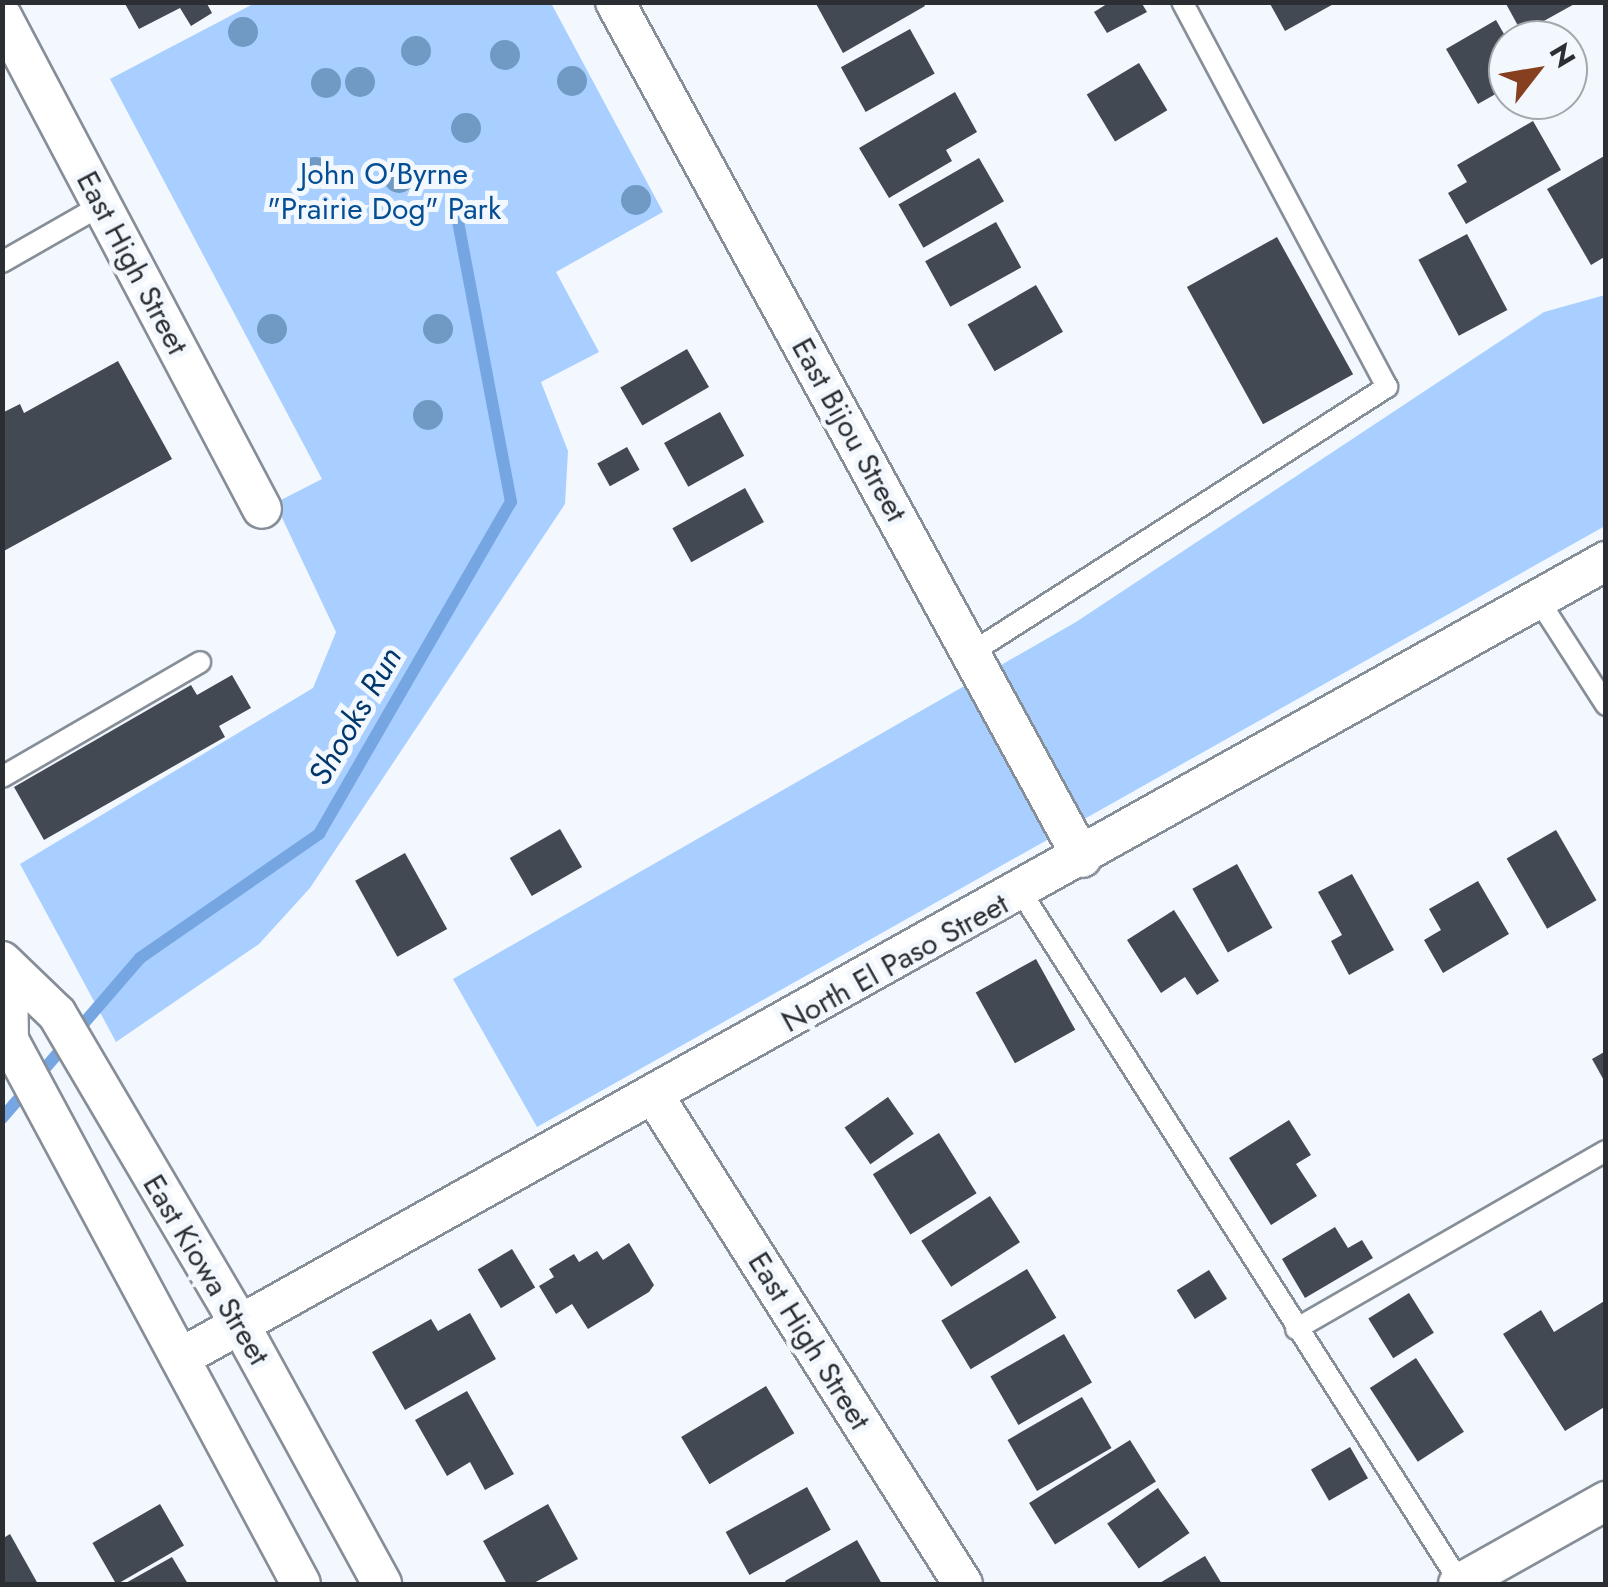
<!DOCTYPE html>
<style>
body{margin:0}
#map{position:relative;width:1608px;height:1587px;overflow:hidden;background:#f3f8ff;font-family:Jost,sans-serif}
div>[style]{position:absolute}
.green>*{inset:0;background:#a8cfff}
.stream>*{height:12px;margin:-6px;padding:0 6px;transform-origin:6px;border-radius:6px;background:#76a6e1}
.building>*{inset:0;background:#424952;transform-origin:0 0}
.roads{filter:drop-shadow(2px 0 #868e98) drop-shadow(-2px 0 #868e98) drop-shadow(0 2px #868e98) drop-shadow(0 -2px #868e98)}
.lane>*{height:20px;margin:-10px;padding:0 10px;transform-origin:10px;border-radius:10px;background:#fff}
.street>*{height:38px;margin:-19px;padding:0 19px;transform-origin:19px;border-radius:19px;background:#fff}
.trees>*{width:30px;height:30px;margin:-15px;border-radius:50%;background:#709ac4}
span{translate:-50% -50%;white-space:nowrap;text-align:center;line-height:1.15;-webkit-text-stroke:10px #f3f8ff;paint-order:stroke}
.park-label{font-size:30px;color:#054e94}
.street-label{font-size:30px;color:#2b2f33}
.water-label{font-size:32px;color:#01376b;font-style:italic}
.frame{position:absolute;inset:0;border:5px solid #2b2f33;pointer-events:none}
.north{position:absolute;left:1488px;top:20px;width:100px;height:100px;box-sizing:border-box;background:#f3f8ff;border:2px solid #a3a8ad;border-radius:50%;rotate:59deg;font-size:28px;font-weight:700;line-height:40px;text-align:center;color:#2b2f33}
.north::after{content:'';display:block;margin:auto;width:35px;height:45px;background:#87401f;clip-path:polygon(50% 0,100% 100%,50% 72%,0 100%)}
</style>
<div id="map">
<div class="green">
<i style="clip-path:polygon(255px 3px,551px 3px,663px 212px,556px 272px,599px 352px,541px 382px,568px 451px,565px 504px,310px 888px,259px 944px,116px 1042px,20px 864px,313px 688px,336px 632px,275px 503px,322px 479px,110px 79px)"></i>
<i style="clip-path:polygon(1605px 295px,1605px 526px,537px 1127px,453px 979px,1076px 622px,1544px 312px)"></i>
</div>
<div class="stream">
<i style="left:2px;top:1118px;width:211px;rotate:-49.2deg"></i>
<i style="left:140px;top:958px;width:218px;rotate:-34.7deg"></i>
<i style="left:319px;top:834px;width:384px;rotate:-60deg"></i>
<i style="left:511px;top:502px;width:285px;rotate:-100.7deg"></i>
</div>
<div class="building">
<i style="clip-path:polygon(124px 2px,206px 2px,212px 13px,191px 26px,180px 8px,139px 29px)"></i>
<i style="clip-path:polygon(815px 2px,923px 2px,925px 6px,843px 53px)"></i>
<i style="clip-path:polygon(1110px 2px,1141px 2px,1147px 12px,1107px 33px,1094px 12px)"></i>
<i style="clip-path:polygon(1269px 2px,1337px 2px,1285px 31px)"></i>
<i style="clip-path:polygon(1505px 2px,1578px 2px,1522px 33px)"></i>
<i style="clip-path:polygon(1496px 20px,1508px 41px,1508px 87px,1478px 104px,1446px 49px)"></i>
<i style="left:910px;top:29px;width:51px;height:79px;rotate:61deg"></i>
<i style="left:1139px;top:63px;width:55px;height:61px;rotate:59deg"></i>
<i style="clip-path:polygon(955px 92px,977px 132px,946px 150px,952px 161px,889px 198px,859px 148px)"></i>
<i style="clip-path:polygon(1533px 121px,1561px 170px,1466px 224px,1448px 193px,1467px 182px,1457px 165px)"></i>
<i style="clip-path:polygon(1606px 155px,1606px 256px,1591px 265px,1547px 189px)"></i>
<i style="left:979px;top:158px;width:50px;height:93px;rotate:60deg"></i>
<i style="left:996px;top:222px;width:52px;height:81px;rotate:61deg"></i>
<i style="left:1467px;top:234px;width:86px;height:55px;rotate:62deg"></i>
<i style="left:1277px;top:237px;width:157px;height:103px;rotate:61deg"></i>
<i style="left:1036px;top:285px;width:54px;height:79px;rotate:60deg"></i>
<i style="left:687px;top:349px;width:44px;height:77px;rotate:60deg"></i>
<i style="clip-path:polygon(118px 361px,172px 459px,2px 552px,2px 413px,20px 404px,24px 413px)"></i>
<i style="left:720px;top:412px;width:50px;height:64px;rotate:61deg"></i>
<i style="left:627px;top:447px;width:26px;height:34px;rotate:61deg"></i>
<i style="left:745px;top:488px;width:39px;height:83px;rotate:61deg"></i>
<i style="clip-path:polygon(232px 675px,251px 708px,219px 726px,225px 737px,44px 840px,14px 787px,191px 685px,197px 695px)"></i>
<i style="left:560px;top:829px;width:44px;height:58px;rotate:60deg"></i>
<i style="left:1556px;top:830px;width:81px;height:57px;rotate:60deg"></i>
<i style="left:405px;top:853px;width:87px;height:57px;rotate:61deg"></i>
<i style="left:1237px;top:864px;width:73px;height:51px;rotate:61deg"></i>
<i style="clip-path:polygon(1352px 874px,1394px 950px,1349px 975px,1331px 941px,1342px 935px,1318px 892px)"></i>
<i style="clip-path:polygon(1478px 881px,1509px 934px,1443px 973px,1424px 940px,1441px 930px,1429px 909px)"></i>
<i style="clip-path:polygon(1174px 910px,1219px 981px,1197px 995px,1185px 977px,1161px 993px,1127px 940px)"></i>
<i style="left:1036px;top:959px;width:81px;height:69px;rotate:61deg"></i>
<i style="clip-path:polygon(1606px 1051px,1606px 1084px,1592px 1059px)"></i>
<i style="left:888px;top:1097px;width:45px;height:53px;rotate:55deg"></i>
<i style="clip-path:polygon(1289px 1120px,1311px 1155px,1296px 1164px,1317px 1196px,1271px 1225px,1229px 1158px)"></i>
<i style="left:939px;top:1133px;width:71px;height:78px;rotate:58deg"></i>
<i style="left:990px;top:1196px;width:55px;height:82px;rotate:57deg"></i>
<i style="clip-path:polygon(1335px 1227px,1348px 1248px,1362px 1240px,1373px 1258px,1305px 1298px,1282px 1259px)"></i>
<i style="clip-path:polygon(629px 1243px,654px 1285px,649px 1292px,588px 1329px,572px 1304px,556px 1314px,539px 1286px,554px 1277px,549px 1269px,574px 1254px,579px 1262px,597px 1251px,603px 1260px)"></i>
<i style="left:512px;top:1249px;width:45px;height:40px;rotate:59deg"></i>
<i style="left:1027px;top:1269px;width:57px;height:100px;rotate:59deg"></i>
<i style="left:1209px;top:1270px;width:34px;height:38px;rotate:58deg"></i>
<i style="left:1409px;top:1293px;width:47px;height:48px;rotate:58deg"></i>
<i style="clip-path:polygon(1606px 1300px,1606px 1406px,1565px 1431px,1503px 1334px,1541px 1310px,1554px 1332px)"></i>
<i style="clip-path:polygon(470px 1313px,496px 1359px,405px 1410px,372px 1352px,431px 1319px,438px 1331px)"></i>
<i style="left:1064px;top:1334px;width:56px;height:85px;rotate:60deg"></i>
<i style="left:1416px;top:1358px;width:88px;height:55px;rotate:57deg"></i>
<i style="left:766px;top:1386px;width:55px;height:99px;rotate:59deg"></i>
<i style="clip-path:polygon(467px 1391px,514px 1474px,485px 1490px,470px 1462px,447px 1476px,415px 1420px)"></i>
<i style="left:1082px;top:1397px;width:59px;height:86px;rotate:60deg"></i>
<i style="left:1130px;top:1440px;width:49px;height:119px;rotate:58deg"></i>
<i style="left:1350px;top:1447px;width:36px;height:45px;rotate:60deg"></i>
<i style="left:807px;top:1487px;width:49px;height:93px;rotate:61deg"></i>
<i style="left:1158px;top:1488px;width:55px;height:62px;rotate:55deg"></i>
<i style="left:160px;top:1504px;width:48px;height:78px;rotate:60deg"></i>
<i style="clip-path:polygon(548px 1504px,578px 1559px,532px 1584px,507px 1584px,483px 1541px)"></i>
<i style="clip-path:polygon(10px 1534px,38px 1584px,2px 1584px,2px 1539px)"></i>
<i style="clip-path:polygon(857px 1540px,882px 1584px,787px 1584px,785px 1581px)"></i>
<i style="clip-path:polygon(1205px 1556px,1222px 1584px,1158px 1584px)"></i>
<i style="clip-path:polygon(172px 1557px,188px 1584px,124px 1584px)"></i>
</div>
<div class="roads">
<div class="lane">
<i style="left:2px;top:262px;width:115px;rotate:-29.7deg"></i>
<i style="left:1538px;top:599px;width:126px;rotate:57.3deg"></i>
<i style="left:971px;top:653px;width:494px;rotate:-32.6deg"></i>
<i style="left:1387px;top:387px;width:436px;rotate:-118deg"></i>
<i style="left:2px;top:777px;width:229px;rotate:-30.1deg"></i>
<i style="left:1021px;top:892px;width:820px;rotate:57.55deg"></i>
<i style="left:1296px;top:1329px;width:357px;rotate:-29.9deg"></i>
</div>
<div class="street">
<i style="left:615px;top:2px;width:975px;rotate:61.38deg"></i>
<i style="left:2px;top:16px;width:557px;rotate:62.19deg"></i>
<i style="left:2px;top:961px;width:76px;rotate:43.9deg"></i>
<i style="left:57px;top:1014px;width:362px;rotate:59.5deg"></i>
<i style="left:241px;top:1326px;width:294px;rotate:61.3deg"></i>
<i style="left:8px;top:971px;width:69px;rotate:89.2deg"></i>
<i style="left:9px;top:1040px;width:617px;rotate:61.77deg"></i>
<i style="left:655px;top:1097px;width:576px;rotate:57.69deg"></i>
<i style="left:180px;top:1358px;width:1634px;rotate:-29.2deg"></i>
<i style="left:1458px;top:1584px;width:170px;rotate:-29.3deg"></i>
</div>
</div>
<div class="trees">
<i style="left:243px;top:32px"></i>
<i style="left:416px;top:51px"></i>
<i style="left:505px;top:55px"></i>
<i style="left:572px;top:81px"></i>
<i style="left:360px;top:82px"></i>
<i style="left:326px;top:83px"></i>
<i style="left:466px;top:128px"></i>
<i style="left:315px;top:172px"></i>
<i style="left:399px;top:178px"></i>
<i style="left:636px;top:200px"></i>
<i style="left:272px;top:329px"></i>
<i style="left:438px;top:329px"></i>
<i style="left:428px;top:415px"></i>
</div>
<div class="park-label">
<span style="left:384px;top:191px">John O'Byrne<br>"Prairie Dog" Park</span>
</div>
<div class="street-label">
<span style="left:132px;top:263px;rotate:62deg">East High Street</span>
<span style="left:849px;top:430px;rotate:61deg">East Bijou Street</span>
<span style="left:895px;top:963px;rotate:-29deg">North El Paso Street</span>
<span style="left:206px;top:1270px;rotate:59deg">East Kiowa Street</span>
<span style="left:809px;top:1341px;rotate:58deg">East High Street</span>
</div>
<div class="water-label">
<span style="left:355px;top:716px;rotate:-60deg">Shooks Run</span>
</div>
<div class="frame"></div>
<div class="north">N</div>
</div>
